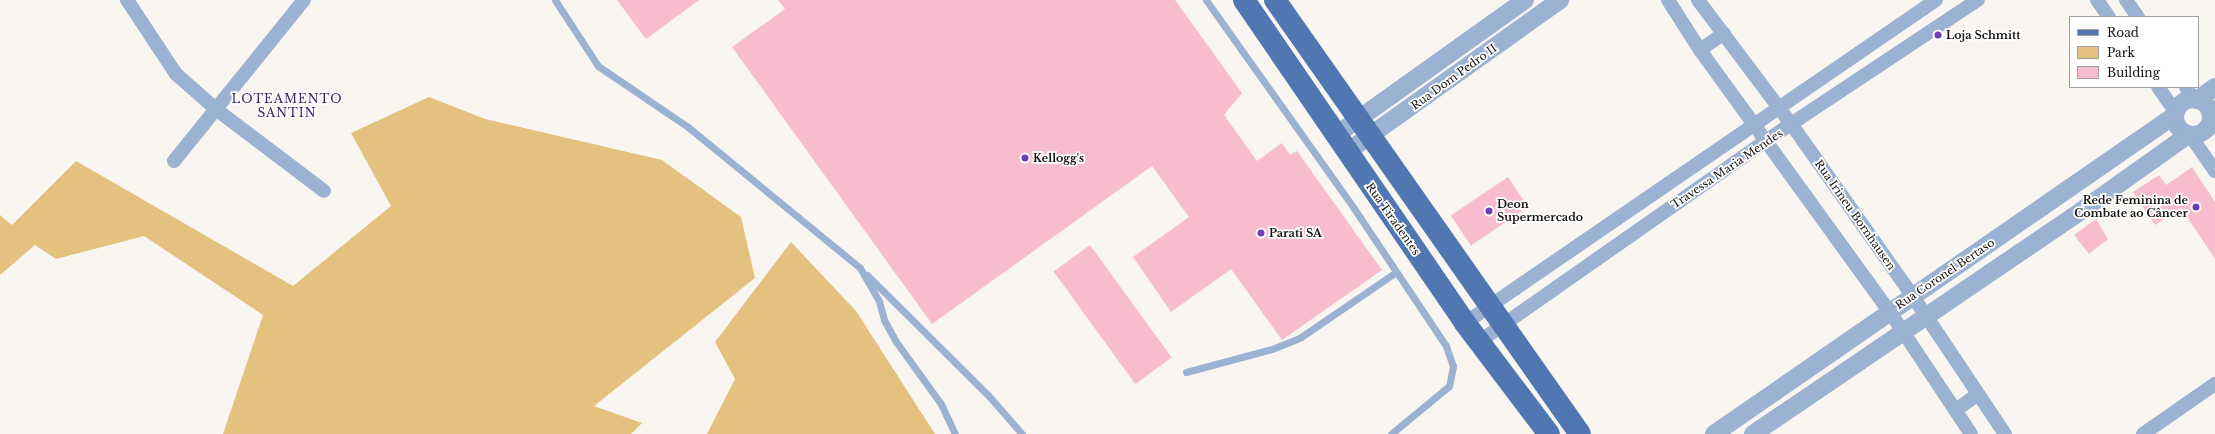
<!DOCTYPE html>
<meta charset="utf-8">
<style>
body{margin:0}
#map{position:relative;width:2215px;height:434px;overflow:hidden;background:#f9f6f1;font-family:"Libre Baskerville",serif}
div>[style]{position:absolute}
.green>*{inset:0;background:#e4c17f}
.building>*{inset:0;background:#f7bccd;transform-origin:0 0}
.service>*{height:7px;margin:-3.5px;padding:0 3.5px;transform-origin:3.5px;border-radius:3.5px;background:#9cb2d3}
.minor>*{height:14px;margin:-7px;padding:0 7px;transform-origin:7px;border-radius:7px;background:#9cb2d3}
.tertiary>*{height:18px;margin:-9px;padding:0 9px;transform-origin:9px;border-radius:9px;background:#9cb2d3}
.tertiary>.ring{margin:-9px;padding:0;box-sizing:content-box;background:none;border:18px solid #9cb2d3;border-radius:50%}
.primary>*{height:22px;margin:-11px;padding:0 11px;transform-origin:11px;border-radius:11px;background:#5077b1}
.dots>*{width:11px;height:11px;translate:-50% -50%;box-sizing:border-box;border:2px solid #fff;border-radius:50%}
span{translate:-50% -50%;white-space:nowrap;text-align:center;line-height:1.15;-webkit-text-stroke:3.5px #fff;paint-order:stroke}
.poi-label{font-size:11px;color:#151412;font-weight:700}
.left{translate:0 -50%;text-align:left}
.right{translate:-100% -50%;text-align:right}
.street-label{font-size:11px;color:#151412}
.neighbourhood-label{font-size:12px;color:#3e2964;letter-spacing:1px}
.legend{position:absolute;left:2069px;top:16px;width:130px;height:72px;box-sizing:border-box;background:#fff;border:1px solid #a1a1a0;margin:0;padding:5px 7px;list-style:none;font-size:12px;color:#151412}
.legend li{display:flex;align-items:center;gap:8px;height:20px}
.legend b{width:20px;border:1px solid #a1a1a0}
</style>
<div id="map">
<div class="green">
<i style="clip-path:polygon(429px 97px,485px 119px,662px 160px,741px 217px,755px 278px,594px 406px,642px 423px,631px 434px,223px 434px,263px 315px,144px 236px,56px 259px,35px 245px,0 275px,0 215px,12px 225px,76px 161px,293px 286px,391px 206px,351px 133px)"></i>
<i style="clip-path:polygon(791px 242px,856px 311px,935px 434px,707px 434px,735px 379px,715px 342px)"></i>
</div>
<div class="building">
<i style="clip-path:polygon(617px 0,699px 0,646px 39px)"></i>
<i style="clip-path:polygon(778px 0,1175px 0,1242px 93px,1224px 115px,1257px 161px,1282px 143px,1290px 155px,1297px 151px,1382px 270px,1282px 340px,1231px 269px,1171px 312px,1133px 257px,1189px 217px,1152px 166px,932px 324px,732px 47px,785px 9px)"></i>
<i style="clip-path:polygon(2192px 167px,2215px 202px,2215px 259px,2181px 208px,2155px 225px,2133px 192px,2159px 175px,2166px 185px)"></i>
<i style="left:1508px;top:177px;width:36px;height:69px;rotate:56deg"></i>
<i style="clip-path:polygon(2096px 219px,2108px 239px,2089px 254px,2074px 235px)"></i>
<i style="left:1090px;top:245px;width:139px;height:45px;rotate:54deg"></i>
</div>
<div class="service">
<i style="left:555px;top:0;width:79px;rotate:56.9deg"></i>
<i style="left:598px;top:66px;width:109px;rotate:34.1deg"></i>
<i style="left:688px;top:127px;width:222px;rotate:39.3deg"></i>
<i style="left:860px;top:268px;width:38px;rotate:60deg"></i>
<i style="left:879px;top:301px;width:20px;rotate:75deg"></i>
<i style="left:884px;top:320px;width:26px;rotate:61deg"></i>
<i style="left:897px;top:343px;width:75px;rotate:54.2deg"></i>
<i style="left:941px;top:404px;width:33px;rotate:65deg"></i>
<i style="left:1206px;top:0;width:254px;rotate:54.6deg"></i>
<i style="left:1353px;top:207px;width:167px;rotate:56.2deg"></i>
<i style="left:1446px;top:346px;width:21px;rotate:71deg"></i>
<i style="left:1453px;top:366px;width:20px;rotate:101deg"></i>
<i style="left:1449px;top:386px;width:75px;rotate:140.4deg"></i>
<i style="left:867px;top:275px;width:170px;rotate:44.8deg"></i>
<i style="left:988px;top:395px;width:52px;rotate:48.9deg"></i>
<i style="left:1186px;top:372px;width:89px;rotate:-15deg"></i>
<i style="left:1272px;top:349px;width:31px;rotate:-22deg"></i>
<i style="left:1301px;top:337px;width:115px;rotate:-34.4deg"></i>
</div>
<div class="minor">
<i style="left:127px;top:0;width:89px;rotate:56.5deg"></i>
<i style="left:176px;top:74px;width:55px;rotate:41.3deg"></i>
<i style="left:217px;top:110px;width:134px;rotate:37.1deg"></i>
<i style="left:1668px;top:0;width:59px;rotate:57.4deg"></i>
<i style="left:1700px;top:50px;width:324px;rotate:54.1deg"></i>
<i style="left:1890px;top:312px;width:146px;rotate:56.4deg"></i>
<i style="left:1698px;top:0;width:156px;rotate:53.1deg"></i>
<i style="left:1792px;top:125px;width:208px;rotate:54.8deg"></i>
<i style="left:1912px;top:295px;width:167px;rotate:56.2deg"></i>
<i style="left:2097px;top:0;width:21px;rotate:55deg"></i>
<i style="left:2126px;top:0;width:21px;rotate:55deg"></i>
<i style="left:1700px;top:50px;width:29px;rotate:-35deg"></i>
<i style="left:2158px;top:87px;width:32px;rotate:55deg"></i>
<i style="left:2186px;top:87px;width:15px;rotate:58deg"></i>
<i style="left:2211px;top:120px;width:6px;rotate:51deg"></i>
<i style="left:2190px;top:135px;width:44px;rotate:55.2deg"></i>
<i style="left:174px;top:161px;width:207px;rotate:-51.1deg"></i>
<i style="left:1465px;top:323px;width:571px;rotate:-34.44deg"></i>
<i style="left:1480px;top:341px;width:350px;rotate:-35deg"></i>
<i style="left:1767px;top:140px;width:253px;rotate:-33.6deg"></i>
<i style="left:1956px;top:410px;width:27px;rotate:-36deg"></i>
<i style="left:2143px;top:434px;width:88px;rotate:-34.8deg"></i>
</div>
<div class="tertiary">
<i class="ring" style="left:2175px;top:99px;width:18px;height:18px"></i>
<i style="left:2197px;top:100px;width:22px;rotate:-36deg"></i>
<i style="left:1336px;top:135px;width:232px;rotate:-35.5deg"></i>
<i style="left:1347px;top:152px;width:262px;rotate:-35.5deg"></i>
<i style="left:1714px;top:434px;width:561px;rotate:-34.68deg"></i>
<i style="left:1753px;top:434px;width:397px;rotate:-34.2deg"></i>
<i style="left:2081px;top:211px;width:131px;rotate:-35.4deg"></i>
</div>
<div class="primary">
<i style="left:1244px;top:0;width:391px;rotate:55.6deg"></i>
<i style="left:1465px;top:323px;width:139px;rotate:52.9deg"></i>
<i style="left:1275px;top:0;width:530px;rotate:54.9deg"></i>
</div>
<div class="dots">
<i style="left:1938px;top:35px;background:#6b3eb5"></i>
<i style="left:1025px;top:158px;background:#6b3eb5"></i>
<i style="left:2196px;top:207px;background:#6b3eb5"></i>
<i style="left:1489px;top:211px;background:#6b3eb5"></i>
<i style="left:1261px;top:233px;background:#6b3eb5"></i>
</div>
<div class="poi-label">
<span class="left" style="left:1946px;top:35px">Loja Schmitt</span>
<span class="left" style="left:1033px;top:158px">Kellogg's</span>
<span class="right" style="left:2188px;top:207px">Rede Feminina de<br>Combate ao Câncer</span>
<span class="left" style="left:1497px;top:211px">Deon<br>Supermercado</span>
<span class="left" style="left:1269px;top:233px">Parati SA</span>
</div>
<div class="street-label">
<span style="left:1454px;top:77px;rotate:-36deg">Rua Dom Pedro II</span>
<span style="left:1727px;top:169px;rotate:-34deg">Travessa Maria Mendes</span>
<span style="left:1855px;top:215px;rotate:55deg">Rua Irineu Bornhausen</span>
<span style="left:1393px;top:219px;rotate:55deg">Rua Tiradentes</span>
<span style="left:1945px;top:274px;rotate:-34deg">Rua Coronel Bertaso</span>
</div>
<div class="neighbourhood-label">
<span style="left:287px;top:106px">LOTEAMENTO<br>SANTIN</span>
</div>
<ul class="legend">
<li><b style="height:5px;background:#5077b1"></b>Road</li>
<li><b style="height:11px;background:#e4c17f"></b>Park</li>
<li><b style="height:11px;background:#f7bccd"></b>Building</li>
</ul>
</div>
